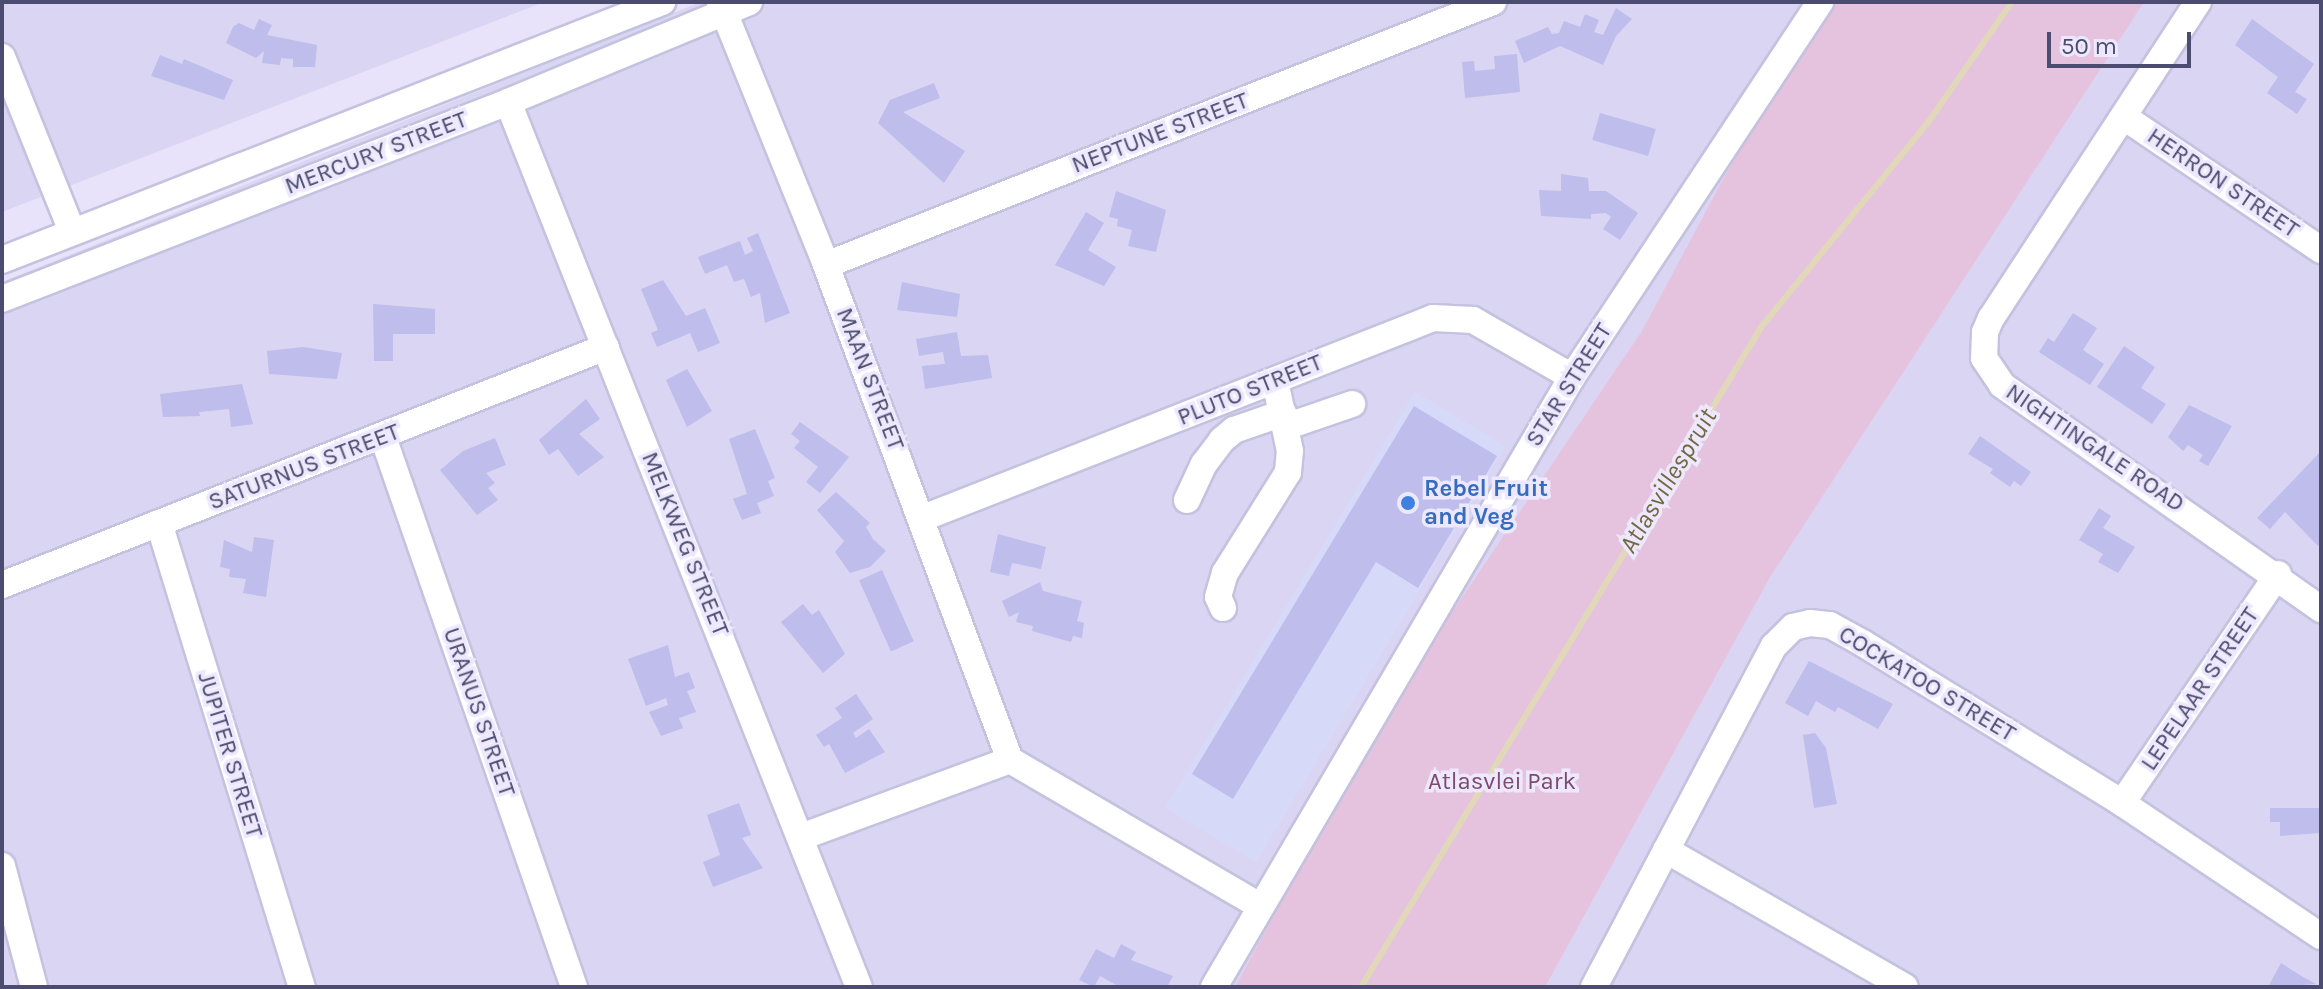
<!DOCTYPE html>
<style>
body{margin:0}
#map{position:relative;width:2323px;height:989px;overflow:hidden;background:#e8e2fa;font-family:Karla,sans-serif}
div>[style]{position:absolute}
.residential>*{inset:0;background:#dad5f2}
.commercial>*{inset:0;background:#d7d9f9;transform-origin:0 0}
.green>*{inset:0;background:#e5c3de}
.stream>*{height:6px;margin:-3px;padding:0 3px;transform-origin:3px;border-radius:3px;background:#e1d8b9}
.building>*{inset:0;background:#bebdec;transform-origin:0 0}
.roads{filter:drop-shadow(2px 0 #c4c2df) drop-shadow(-2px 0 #c4c2df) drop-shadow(0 2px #c4c2df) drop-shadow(0 -2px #c4c2df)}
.minor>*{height:26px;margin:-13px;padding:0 13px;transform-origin:13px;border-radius:13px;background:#fff}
.dots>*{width:22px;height:22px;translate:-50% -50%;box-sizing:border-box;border:4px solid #ede8fd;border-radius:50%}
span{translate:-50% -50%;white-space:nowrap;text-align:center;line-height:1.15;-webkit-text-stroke:7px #ede8fd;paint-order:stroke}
.street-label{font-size:24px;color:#4b4c6f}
.shop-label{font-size:24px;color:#366cbe;font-weight:700}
.left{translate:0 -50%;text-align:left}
.park-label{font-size:24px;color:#7f4a6d}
.water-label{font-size:26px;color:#736941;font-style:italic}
.frame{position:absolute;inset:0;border:4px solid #4b4c6f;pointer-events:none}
.scale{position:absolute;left:2047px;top:32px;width:144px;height:36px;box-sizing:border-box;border:4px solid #4b4c6f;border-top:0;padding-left:10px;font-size:24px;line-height:28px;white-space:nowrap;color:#4b4c6f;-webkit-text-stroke:6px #ede8fd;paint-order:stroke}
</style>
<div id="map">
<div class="residential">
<i style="clip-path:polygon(2px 2px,544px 2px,2px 212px)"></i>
<i style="clip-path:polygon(701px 2px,2321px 2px,2321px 987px,2px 987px,2px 282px)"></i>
</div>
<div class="commercial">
<i style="left:1415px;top:392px;width:106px;height:485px;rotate:31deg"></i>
</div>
<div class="green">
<i style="clip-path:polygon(1823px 2px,2144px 2px,1770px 577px,1545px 987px,1235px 987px,1384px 713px,1642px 331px,1798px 39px)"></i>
</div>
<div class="stream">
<i style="left:1361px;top:987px;width:773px;rotate:-58.76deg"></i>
<i style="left:1762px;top:326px;width:264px;rotate:-50.8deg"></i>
<i style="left:1929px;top:121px;width:145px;rotate:-55.1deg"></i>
</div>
<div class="building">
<i style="clip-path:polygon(1616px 8px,1632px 19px,1616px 36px,1603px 65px,1560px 46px,1524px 63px,1515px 41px,1548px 27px,1552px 34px,1559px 33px,1564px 21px,1580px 27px,1585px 14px,1599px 20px,1594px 32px,1603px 35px)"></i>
<i style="clip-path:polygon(259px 19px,272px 25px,267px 35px,317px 45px,315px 67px,293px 67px,293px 59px,281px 58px,280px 65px,262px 63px,264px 51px,256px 58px,226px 43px,233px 27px,239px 23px,254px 30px)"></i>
<i style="clip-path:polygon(2252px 19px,2314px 64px,2295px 92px,2307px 99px,2297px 114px,2267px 93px,2278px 77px,2235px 45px)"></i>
<i style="clip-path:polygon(1517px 54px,1520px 92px,1465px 98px,1462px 62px,1474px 61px,1475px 71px,1495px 69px,1494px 56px)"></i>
<i style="clip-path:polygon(160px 55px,182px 64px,184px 59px,233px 80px,224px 100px,151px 76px)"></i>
<i style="clip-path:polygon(934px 83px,940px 98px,903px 112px,965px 151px,944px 183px,878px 123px,890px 100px)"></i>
<i style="left:1600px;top:113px;width:58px;height:28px;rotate:16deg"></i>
<i style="clip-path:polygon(1561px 174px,1588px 178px,1589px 191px,1606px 191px,1638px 213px,1620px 240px,1603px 229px,1611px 217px,1606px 213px,1591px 214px,1591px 219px,1541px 216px,1539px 190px,1561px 191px)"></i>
<i style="clip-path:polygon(1116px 191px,1166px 210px,1156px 252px,1128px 246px,1132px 230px,1117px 226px,1118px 219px,1109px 217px)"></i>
<i style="clip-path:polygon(1086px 212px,1104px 223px,1088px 250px,1116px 267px,1104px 286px,1055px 265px)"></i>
<i style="clip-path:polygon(758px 233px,790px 313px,765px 323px,760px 293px,751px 297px,744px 279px,734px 282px,727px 265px,705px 274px,698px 257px,740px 241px,745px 255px,753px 251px,747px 238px)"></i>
<i style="clip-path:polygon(663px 280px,686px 316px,705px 308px,720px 343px,698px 352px,690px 333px,657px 347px,651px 333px,658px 330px,641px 289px)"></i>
<i style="clip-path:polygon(902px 282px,960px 294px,957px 317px,897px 310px)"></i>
<i style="clip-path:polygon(373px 304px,435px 309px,435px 334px,393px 334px,393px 361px,374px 361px)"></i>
<i style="clip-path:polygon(2073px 313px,2097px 328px,2083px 350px,2104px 364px,2090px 385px,2039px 352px,2048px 338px,2054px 342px)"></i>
<i style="clip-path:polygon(957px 332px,961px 356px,988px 355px,992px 378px,925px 389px,922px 366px,945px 364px,943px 352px,919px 356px,916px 339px)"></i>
<i style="clip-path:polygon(2124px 346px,2155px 367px,2141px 388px,2166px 404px,2152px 424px,2097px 387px)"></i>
<i style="clip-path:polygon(303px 347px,342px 353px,337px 379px,269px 374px,267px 351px)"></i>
<i style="clip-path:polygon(687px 369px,712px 411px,687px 427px,666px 380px)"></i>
<i style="clip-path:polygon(242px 384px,253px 424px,231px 427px,229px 409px,199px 412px,200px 416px,163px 417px,160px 394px)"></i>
<i style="clip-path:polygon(586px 399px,600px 419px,579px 434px,604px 457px,578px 476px,558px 449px,549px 455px,539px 440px)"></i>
<i style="clip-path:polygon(2189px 405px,2232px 426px,2208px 466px,2199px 461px,2203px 455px,2188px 445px,2183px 451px,2168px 437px)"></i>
<i style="clip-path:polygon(1414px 406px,1497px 456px,1418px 588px,1376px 562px,1233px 799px,1192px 774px)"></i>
<i style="clip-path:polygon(800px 422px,849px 457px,820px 493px,806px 482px,818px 467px,794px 448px,800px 441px,791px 434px)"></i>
<i style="clip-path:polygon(755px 429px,775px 478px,768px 481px,774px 496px,757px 503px,761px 513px,742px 520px,733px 499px,747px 494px,729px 439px)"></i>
<i style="clip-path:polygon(1980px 436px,2031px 472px,2021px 486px,2014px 481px,2010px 487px,1990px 473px,1993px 469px,1968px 454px)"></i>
<i style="clip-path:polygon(495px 438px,506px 465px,486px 473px,495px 483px,488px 488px,498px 500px,477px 515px,440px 470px,463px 451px)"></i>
<i style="clip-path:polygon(2321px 451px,2321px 543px,2318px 546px,2285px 512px,2270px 529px,2257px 518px)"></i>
<i style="clip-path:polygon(836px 492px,870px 523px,866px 527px,873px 539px,886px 551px,870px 567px,850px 573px,835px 552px,844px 541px,817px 510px)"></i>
<i style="clip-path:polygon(2099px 508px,2111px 516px,2103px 528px,2135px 547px,2118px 573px,2098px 562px,2103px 554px,2079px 540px)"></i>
<i style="clip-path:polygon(998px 534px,1046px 547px,1041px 569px,1012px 563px,1009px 576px,990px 572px)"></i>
<i style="clip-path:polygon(254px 537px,274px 540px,266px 597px,243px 593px,246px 579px,229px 577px,230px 569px,220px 567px,224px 540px,252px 552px)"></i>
<i style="left:882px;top:570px;width:78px;height:25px;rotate:66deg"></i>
<i style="clip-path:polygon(1040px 582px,1043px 591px,1082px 601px,1077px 621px,1084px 623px,1082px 638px,1073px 636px,1071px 642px,1032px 631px,1033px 626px,1016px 622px,1019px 612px,1009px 617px,1002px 601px)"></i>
<i style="clip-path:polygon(803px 604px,812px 615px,819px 610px,845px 654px,823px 673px,781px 622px)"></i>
<i style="clip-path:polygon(668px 645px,675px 677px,689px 672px,695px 688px,687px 691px,696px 712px,679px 718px,683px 728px,661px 736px,649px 712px,668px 705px,666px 698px,646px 706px,628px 659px)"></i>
<i style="clip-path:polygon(1809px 661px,1893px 704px,1878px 729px,1838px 707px,1835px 712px,1816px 701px,1808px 716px,1785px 703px)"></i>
<i style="clip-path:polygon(856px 694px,873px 719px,853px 733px,856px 738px,869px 729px,885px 752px,845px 773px,829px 744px,824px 747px,816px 735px,842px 718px,835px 708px)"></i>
<i style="clip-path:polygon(1815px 733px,1826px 748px,1837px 804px,1814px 808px,1803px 735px)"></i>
<i style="clip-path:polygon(739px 803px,751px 835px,742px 838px,763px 868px,713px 887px,703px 862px,720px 855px,707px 815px)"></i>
<i style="clip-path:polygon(2270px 808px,2320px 808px,2320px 833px,2280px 836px,2280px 822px,2270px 822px)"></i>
<i style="clip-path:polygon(1121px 944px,1136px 952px,1131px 960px,1173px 976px,1167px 987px,1120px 987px,1100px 976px,1094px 987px,1079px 980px,1096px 949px,1114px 958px)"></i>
<i style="clip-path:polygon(2281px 963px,2303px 977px,2316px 984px,2268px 987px)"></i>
</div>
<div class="roads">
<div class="minor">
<i style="left:720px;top:2px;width:284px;rotate:68deg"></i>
<i style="left:826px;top:265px;width:528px;rotate:69.61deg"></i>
<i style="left:1010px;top:760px;width:290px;rotate:30.3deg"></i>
<i style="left:2198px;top:2px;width:378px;rotate:123.2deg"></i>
<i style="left:1991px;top:318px;width:15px;rotate:113deg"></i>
<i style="left:1985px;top:332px;width:26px;rotate:92deg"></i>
<i style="left:1984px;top:358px;width:32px;rotate:56deg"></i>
<i style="left:2002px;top:385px;width:390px;rotate:35.1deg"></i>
<i style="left:2px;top:57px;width:177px;rotate:68.1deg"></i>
<i style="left:508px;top:102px;width:952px;rotate:68.37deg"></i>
<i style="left:2124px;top:117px;width:238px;rotate:34deg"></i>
<i style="left:2px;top:260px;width:709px;rotate:-21.35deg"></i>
<i style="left:826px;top:265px;width:717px;rotate:-21.52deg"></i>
<i style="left:2px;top:299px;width:543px;rotate:-21.27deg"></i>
<i style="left:508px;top:102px;width:261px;rotate:-22.5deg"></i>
<i style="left:1285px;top:427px;width:71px;rotate:-18.9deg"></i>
<i style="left:383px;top:437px;width:582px;rotate:70.85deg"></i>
<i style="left:1187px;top:500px;width:40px;rotate:-65deg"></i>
<i style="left:1204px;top:464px;width:30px;rotate:-53deg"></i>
<i style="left:1222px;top:440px;width:16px;rotate:-40deg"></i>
<i style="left:1234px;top:430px;width:52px;rotate:-19.1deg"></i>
<i style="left:923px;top:518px;width:548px;rotate:-21.41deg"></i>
<i style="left:1433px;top:318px;width:40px;rotate:2.9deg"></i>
<i style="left:1473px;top:320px;width:114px;rotate:29.9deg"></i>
<i style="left:159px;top:523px;width:486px;rotate:72.9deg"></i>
<i style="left:2px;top:585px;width:649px;rotate:-21.51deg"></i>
<i style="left:1223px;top:608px;width:12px;rotate:-114deg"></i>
<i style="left:1218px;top:597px;width:25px;rotate:-74deg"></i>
<i style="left:1225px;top:573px;width:119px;rotate:-58deg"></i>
<i style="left:1288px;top:472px;width:21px;rotate:-85deg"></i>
<i style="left:1290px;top:451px;width:72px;rotate:-102.1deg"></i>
<i style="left:2122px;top:803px;width:277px;rotate:-55.7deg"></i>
<i style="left:801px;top:837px;width:223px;rotate:-20.2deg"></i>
<i style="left:1666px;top:850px;width:275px;rotate:29.8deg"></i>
<i style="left:2px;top:866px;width:125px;rotate:75.2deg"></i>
<i style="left:1214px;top:987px;width:707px;rotate:-59.59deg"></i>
<i style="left:1572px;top:377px;width:450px;rotate:-56.5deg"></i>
<i style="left:1594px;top:987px;width:386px;rotate:-62.2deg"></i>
<i style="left:1774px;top:646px;width:27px;rotate:-45deg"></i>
<i style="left:1793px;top:627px;width:17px;rotate:-13deg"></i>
<i style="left:1810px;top:623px;width:20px;rotate:6deg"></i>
<i style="left:1830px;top:625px;width:39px;rotate:29deg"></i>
<i style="left:1864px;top:644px;width:303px;rotate:31.6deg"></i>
<i style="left:2122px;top:803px;width:239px;rotate:33.8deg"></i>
</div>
</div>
<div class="dots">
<i style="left:1408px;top:503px;background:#3f7fe0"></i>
</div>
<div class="street-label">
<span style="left:1160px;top:133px;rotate:-21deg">NEPTUNE STREET</span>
<span style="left:376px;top:153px;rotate:-21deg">MERCURY STREET</span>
<span style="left:2223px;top:183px;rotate:34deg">HERRON STREET</span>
<span style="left:870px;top:379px;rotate:69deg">MAAN STREET</span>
<span style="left:1569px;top:385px;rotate:-58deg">STAR STREET</span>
<span style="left:1250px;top:390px;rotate:-22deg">PLUTO STREET</span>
<span style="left:2095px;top:448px;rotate:34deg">NIGHTINGALE ROAD</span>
<span style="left:304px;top:467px;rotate:-21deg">SATURNUS STREET</span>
<span style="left:685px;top:544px;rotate:68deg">MELKWEG STREET</span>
<span style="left:1927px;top:684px;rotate:31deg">COCKATOO STREET</span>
<span style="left:2200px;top:689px;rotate:-56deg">LEPELAAR STREET</span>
<span style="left:479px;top:712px;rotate:71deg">URANUS STREET</span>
<span style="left:230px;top:755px;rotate:73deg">JUPITER STREET</span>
</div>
<div class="shop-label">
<span class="left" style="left:1424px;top:503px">Rebel Fruit<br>and Veg</span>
</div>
<div class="park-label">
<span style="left:1502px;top:782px">Atlasvlei Park</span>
</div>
<div class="water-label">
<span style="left:1668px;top:481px;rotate:-59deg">Atlasvillespruit</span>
</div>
<div class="frame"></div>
<div class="scale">50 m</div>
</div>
